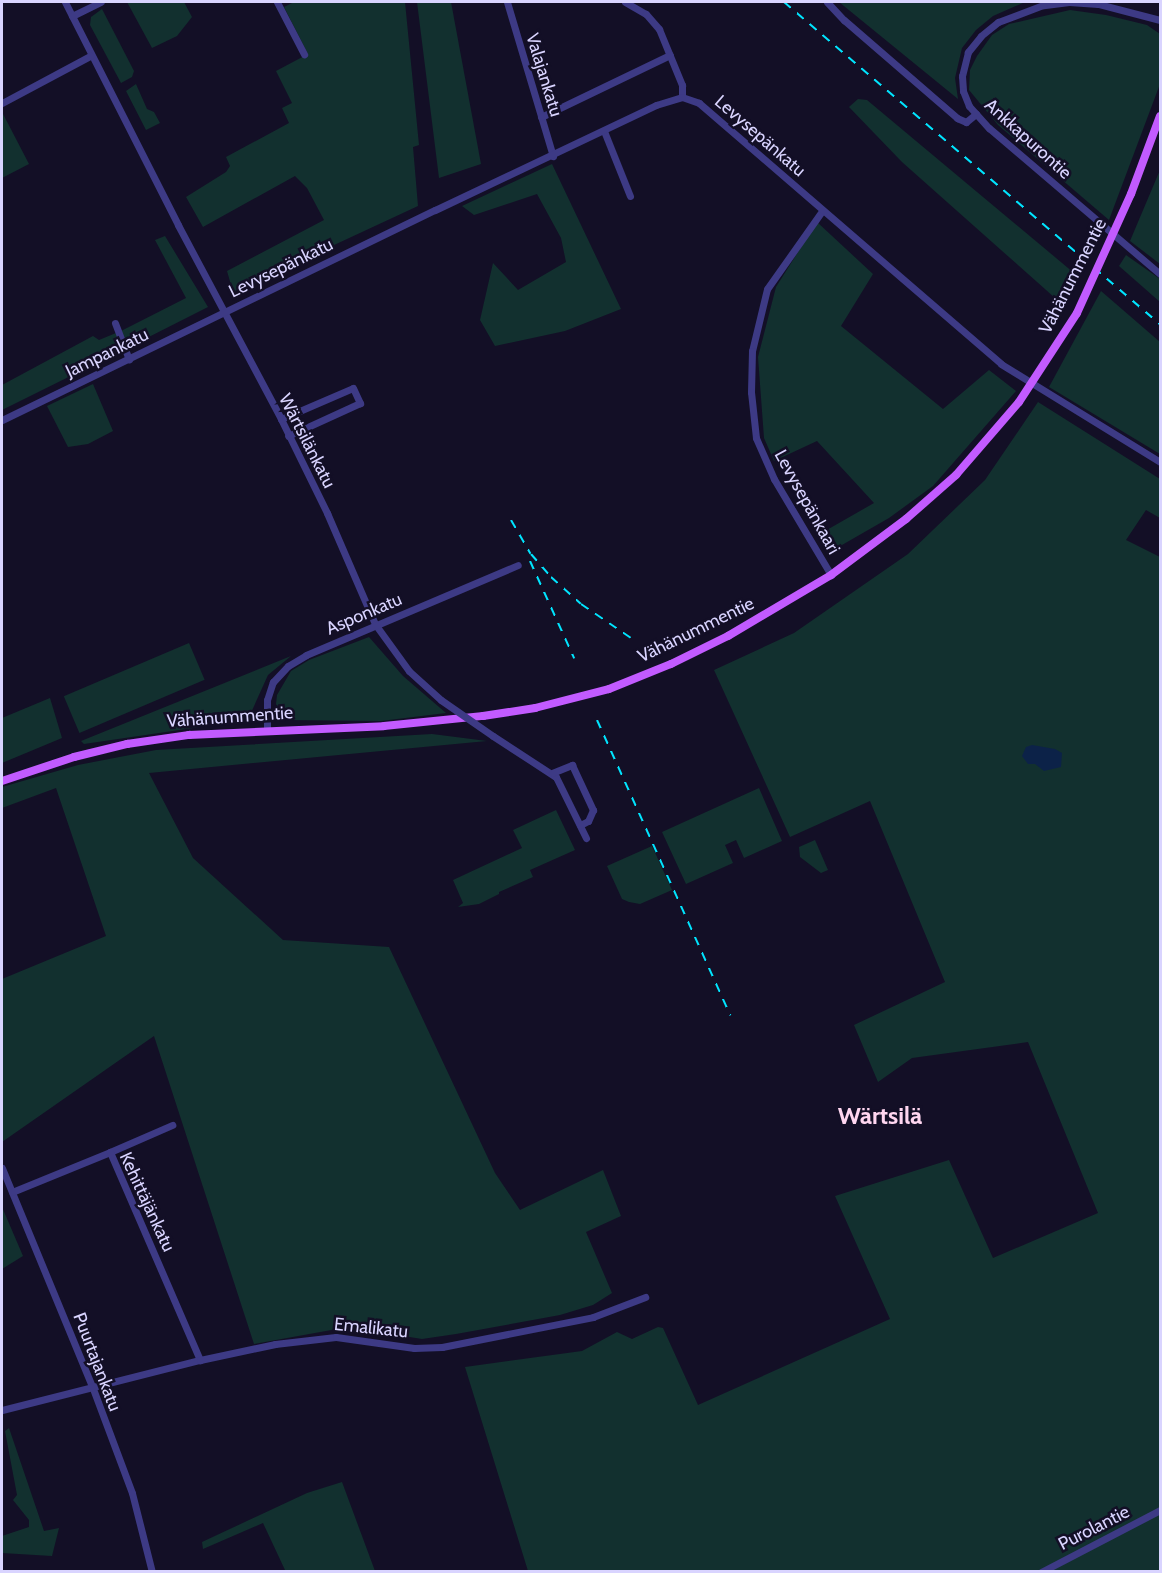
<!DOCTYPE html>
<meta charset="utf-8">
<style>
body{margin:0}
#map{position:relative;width:1162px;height:1573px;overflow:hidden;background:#130f26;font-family:Cabin,sans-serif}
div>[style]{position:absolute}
.green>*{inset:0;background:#12302f;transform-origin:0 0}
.water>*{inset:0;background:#0c2248}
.minor>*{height:7px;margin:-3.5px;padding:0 3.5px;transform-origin:3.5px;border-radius:3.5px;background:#3d3a85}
.major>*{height:8px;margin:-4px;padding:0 4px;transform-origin:4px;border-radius:4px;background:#c25bff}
.rail>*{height:2px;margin-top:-1px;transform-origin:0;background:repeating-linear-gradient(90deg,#00e5ff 0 9px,transparent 0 17px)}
.minor-bridge>*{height:7px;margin:-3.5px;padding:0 3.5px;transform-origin:3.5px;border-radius:3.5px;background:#3d3a85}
.major-bridge>*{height:8px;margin:-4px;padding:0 4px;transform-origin:4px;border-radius:4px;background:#c25bff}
span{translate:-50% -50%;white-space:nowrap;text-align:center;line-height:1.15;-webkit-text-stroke:5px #130f26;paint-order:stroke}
.street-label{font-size:18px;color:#d9d4ff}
.district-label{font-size:24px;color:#ffd6f0;font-weight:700}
.frame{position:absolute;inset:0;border:3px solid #d9d4ff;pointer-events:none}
</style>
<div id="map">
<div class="green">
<i style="clip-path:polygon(127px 2px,184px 2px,192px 17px,177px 36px,152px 48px)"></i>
<i style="clip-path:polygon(294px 2px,405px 2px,419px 145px,413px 147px,418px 206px,233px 292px,227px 271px,324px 220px,307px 188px,295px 176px,203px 227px,186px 197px,226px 172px,230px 166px,226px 157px,289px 123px,282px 108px,292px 103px,276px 71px,308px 54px,284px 7px)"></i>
<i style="clip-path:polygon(417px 2px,451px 2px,481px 164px,439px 178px)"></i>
<i style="clip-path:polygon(839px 2px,1025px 2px,993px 16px,976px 30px,962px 48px,955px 78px,958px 99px)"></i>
<i style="clip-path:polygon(102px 9px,134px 71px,132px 77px,121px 83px,90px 25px,91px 17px)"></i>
<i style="clip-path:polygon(1070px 10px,1106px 15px,1147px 25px,1160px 34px,1160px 84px,1109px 220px,998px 125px,969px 90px,970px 70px,977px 56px,992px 35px,1009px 24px)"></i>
<i style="clip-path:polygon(136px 84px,147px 109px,154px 112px,160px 123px,146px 130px,126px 91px)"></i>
<i style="clip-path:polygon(858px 99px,867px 100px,1080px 278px,1064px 306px,902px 162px,849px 107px)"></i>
<i style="clip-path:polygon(2px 112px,29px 164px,2px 178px)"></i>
<i style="clip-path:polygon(552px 164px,621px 309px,565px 331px,495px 346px,480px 320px,493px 263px,518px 290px,566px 262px,561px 238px,537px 194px,474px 215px,462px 206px)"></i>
<i style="clip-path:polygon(1160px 170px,1160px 264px,1130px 241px)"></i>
<i style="clip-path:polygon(817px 222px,873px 274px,841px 326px,943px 409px,989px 370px,1016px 391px,933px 486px,889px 518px,828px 553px,818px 535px,874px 503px,817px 441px,774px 461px,764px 438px,758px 357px,776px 287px)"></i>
<i style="clip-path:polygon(165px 236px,208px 307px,129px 347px,121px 331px,186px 298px,155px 240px)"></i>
<i style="clip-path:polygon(1126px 255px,1160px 279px,1160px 302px,1119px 266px)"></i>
<i style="clip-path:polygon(1101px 291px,1160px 342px,1160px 454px,1049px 387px)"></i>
<i style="clip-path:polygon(116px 333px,123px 350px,2px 410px,2px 385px,93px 336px,99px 340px)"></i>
<i style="clip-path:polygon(93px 384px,113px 431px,88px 444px,68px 447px,47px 406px)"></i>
<i style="clip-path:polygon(1038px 402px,1160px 479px,1160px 518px,1146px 510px,1126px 540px,1160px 557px,1160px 1571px,528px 1571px,465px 1367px,582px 1351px,617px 1332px,632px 1339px,658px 1327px,663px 1328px,698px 1405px,890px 1319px,835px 1196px,949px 1160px,993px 1258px,1098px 1213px,1028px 1042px,912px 1058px,878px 1082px,854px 1025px,945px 982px,870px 801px,790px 837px,714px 670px,794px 633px,908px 554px,985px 480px)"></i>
<i style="clip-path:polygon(369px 637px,403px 676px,446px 713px,381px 721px,286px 720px,276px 704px,277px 695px,291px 671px,309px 660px)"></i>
<i style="left:189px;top:643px;width:40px;height:136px;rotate:67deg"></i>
<i style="clip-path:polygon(291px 656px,268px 675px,250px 715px,234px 722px,84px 744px,81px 741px)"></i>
<i style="clip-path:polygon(50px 698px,62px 738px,2px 763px,2px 718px)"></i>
<i style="clip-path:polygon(432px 734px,487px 741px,149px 773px,193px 858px,283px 940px,389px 947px,495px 1173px,520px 1210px,603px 1170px,621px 1216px,586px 1232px,612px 1293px,593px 1305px,560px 1315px,456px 1334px,422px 1339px,348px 1327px,254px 1344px,154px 1036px,2px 1142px,2px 979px,106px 936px,56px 788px,2px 808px,2px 787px,78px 765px,156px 750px)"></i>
<i style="clip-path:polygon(759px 788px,782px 841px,744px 858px,736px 840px,725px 845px,733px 863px,686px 884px,662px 832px)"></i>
<i style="clip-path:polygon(556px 810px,575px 850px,530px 870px,533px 877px,499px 892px,499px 894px,479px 904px,458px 907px,463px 903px,453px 880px,522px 848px,513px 830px)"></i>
<i style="clip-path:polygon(815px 840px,828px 870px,821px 873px,800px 857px,799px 847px)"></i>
<i style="clip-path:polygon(652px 846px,672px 890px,640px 904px,629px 902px,622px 899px,607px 866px)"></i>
<i style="clip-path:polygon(2px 1207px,23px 1256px,2px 1269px)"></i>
<i style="clip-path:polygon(9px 1428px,44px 1531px,59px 1528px,52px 1556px,2px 1553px,2px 1536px,29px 1527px,29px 1520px,13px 1500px,17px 1495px,5px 1431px)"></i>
<i style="clip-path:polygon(342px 1482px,375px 1571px,282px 1571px,285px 1570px,263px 1523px,203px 1549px,202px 1542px,307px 1493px)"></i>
</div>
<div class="water">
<i style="clip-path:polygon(1032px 745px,1055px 749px,1062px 753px,1061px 767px,1044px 771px,1035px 764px,1028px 764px,1022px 756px,1026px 747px)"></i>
</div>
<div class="minor">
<i style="left:65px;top:2px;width:250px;rotate:63.1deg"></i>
<i style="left:178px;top:225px;width:220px;rotate:62deg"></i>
<i style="left:281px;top:419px;width:105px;rotate:63.9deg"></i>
<i style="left:327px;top:513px;width:121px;rotate:66.6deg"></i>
<i style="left:375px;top:624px;width:58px;rotate:54.1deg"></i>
<i style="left:409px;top:671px;width:43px;rotate:42.2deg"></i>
<i style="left:277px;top:2px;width:59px;rotate:62.6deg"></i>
<i style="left:507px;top:2px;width:161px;rotate:73.4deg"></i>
<i style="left:625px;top:2px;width:24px;rotate:30deg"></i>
<i style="left:646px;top:14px;width:20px;rotate:49deg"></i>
<i style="left:659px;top:29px;width:61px;rotate:67.7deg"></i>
<i style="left:682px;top:85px;width:12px;rotate:90deg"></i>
<i style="left:827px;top:2px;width:25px;rotate:47deg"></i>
<i style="left:844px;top:20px;width:150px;rotate:40.9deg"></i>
<i style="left:957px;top:118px;width:10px;rotate:24deg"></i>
<i style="left:966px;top:122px;width:13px;rotate:-39deg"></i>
<i style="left:72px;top:16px;width:32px;rotate:-26deg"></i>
<i style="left:1160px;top:20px;width:64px;rotate:-165.5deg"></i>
<i style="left:1098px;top:4px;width:29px;rotate:-176deg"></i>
<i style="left:1069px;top:2px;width:26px;rotate:173deg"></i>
<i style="left:1043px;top:5px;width:48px;rotate:159.3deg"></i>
<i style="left:998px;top:22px;width:22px;rotate:141deg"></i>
<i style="left:981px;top:36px;width:21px;rotate:129deg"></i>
<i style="left:968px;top:52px;width:25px;rotate:104deg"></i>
<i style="left:962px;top:76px;width:15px;rotate:86deg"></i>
<i style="left:963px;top:91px;width:16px;rotate:68deg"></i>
<i style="left:969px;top:106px;width:30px;rotate:48deg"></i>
<i style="left:989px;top:128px;width:225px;rotate:40.5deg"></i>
<i style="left:2px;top:103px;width:100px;rotate:-28.1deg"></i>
<i style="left:541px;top:117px;width:143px;rotate:-25.7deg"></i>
<i style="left:604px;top:131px;width:70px;rotate:68.2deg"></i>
<i style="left:822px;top:211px;width:95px;rotate:125.2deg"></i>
<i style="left:767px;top:289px;width:64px;rotate:103.6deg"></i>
<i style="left:752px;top:351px;width:41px;rotate:91.4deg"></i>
<i style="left:751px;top:392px;width:46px;rotate:83.8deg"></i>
<i style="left:756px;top:438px;width:45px;rotate:66.3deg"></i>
<i style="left:774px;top:479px;width:112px;rotate:59.3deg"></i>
<i style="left:115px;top:323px;width:39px;rotate:69deg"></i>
<i style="left:281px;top:419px;width:78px;rotate:-23.3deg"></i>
<i style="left:353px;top:388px;width:17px;rotate:65deg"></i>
<i style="left:360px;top:403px;width:79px;rotate:155.4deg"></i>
<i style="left:2px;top:420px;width:481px;rotate:-25.9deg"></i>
<i style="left:435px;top:210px;width:245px;rotate:-25.4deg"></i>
<i style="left:656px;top:105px;width:27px;rotate:-17deg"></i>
<i style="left:682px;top:97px;width:18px;rotate:19deg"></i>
<i style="left:699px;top:103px;width:399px;rotate:40.8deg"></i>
<i style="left:1001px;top:364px;width:187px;rotate:31.6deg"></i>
<i style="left:267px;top:730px;width:30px;rotate:-90deg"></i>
<i style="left:267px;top:700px;width:19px;rotate:-72deg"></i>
<i style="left:273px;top:682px;width:22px;rotate:-47deg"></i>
<i style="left:288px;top:666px;width:21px;rotate:-31deg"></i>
<i style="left:306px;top:655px;width:230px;rotate:-23deg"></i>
<i style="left:493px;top:736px;width:75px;rotate:33.1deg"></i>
<i style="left:556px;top:777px;width:68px;rotate:63.8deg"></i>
<i style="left:552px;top:773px;width:22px;rotate:-22deg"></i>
<i style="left:572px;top:765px;width:50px;rotate:65deg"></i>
<i style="left:593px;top:810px;width:12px;rotate:114deg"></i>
<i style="left:588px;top:821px;width:9px;rotate:153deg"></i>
<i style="left:110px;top:1152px;width:68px;rotate:-23.5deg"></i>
<i style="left:2px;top:1168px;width:236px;rotate:67.6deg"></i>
<i style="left:92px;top:1386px;width:114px;rotate:69.5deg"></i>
<i style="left:132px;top:1493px;width:81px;rotate:75.8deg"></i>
<i style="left:12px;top:1192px;width:106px;rotate:-22.2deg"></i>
<i style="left:110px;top:1152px;width:227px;rotate:66.6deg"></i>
<i style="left:2px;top:1410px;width:204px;rotate:-14.2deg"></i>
<i style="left:200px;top:1360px;width:77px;rotate:-12deg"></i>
<i style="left:275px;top:1344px;width:61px;rotate:-6.5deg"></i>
<i style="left:336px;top:1337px;width:79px;rotate:8deg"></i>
<i style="left:414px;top:1348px;width:28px;rotate:-2deg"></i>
<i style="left:442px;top:1347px;width:154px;rotate:-11.2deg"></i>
<i style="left:593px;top:1317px;width:56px;rotate:-21deg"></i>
<i style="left:1041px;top:1572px;width:134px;rotate:-27.5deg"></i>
</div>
<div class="major">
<i style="left:1131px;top:194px;width:83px;rotate:-69.6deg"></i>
<i style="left:2px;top:781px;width:76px;rotate:-18.4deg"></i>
<i style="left:74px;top:757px;width:55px;rotate:-13.8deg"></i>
<i style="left:127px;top:744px;width:63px;rotate:-8.3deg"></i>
<i style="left:189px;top:735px;width:195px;rotate:-2.6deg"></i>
<i style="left:384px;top:726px;width:100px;rotate:-5.8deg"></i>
<i style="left:483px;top:716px;width:53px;rotate:-8.7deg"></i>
<i style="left:535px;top:708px;width:76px;rotate:-14.4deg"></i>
<i style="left:609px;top:689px;width:67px;rotate:-22deg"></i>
<i style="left:671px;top:664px;width:64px;rotate:-26.2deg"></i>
<i style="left:728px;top:636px;width:120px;rotate:-30.6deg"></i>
<i style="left:831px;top:575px;width:94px;rotate:-36.7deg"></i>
<i style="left:906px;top:519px;width:67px;rotate:-41.3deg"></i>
<i style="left:956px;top:475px;width:96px;rotate:-49.2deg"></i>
</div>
<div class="rail">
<i style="left:784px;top:2px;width:495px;rotate:40.6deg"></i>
<i style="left:511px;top:520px;width:39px;rotate:60deg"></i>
<i style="left:531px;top:554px;width:30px;rotate:49deg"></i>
<i style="left:551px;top:577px;width:40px;rotate:42deg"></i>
<i style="left:581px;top:604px;width:60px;rotate:34.2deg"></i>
<i style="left:530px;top:561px;width:107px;rotate:65.6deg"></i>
<i style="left:597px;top:720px;width:324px;rotate:65.7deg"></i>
</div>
<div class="minor-bridge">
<i style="left:441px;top:700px;width:63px;rotate:34.7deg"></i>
</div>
<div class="major-bridge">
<i style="left:1019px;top:402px;width:106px;rotate:-56.9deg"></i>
<i style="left:1077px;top:313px;width:131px;rotate:-65.6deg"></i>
</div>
<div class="street-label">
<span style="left:544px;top:75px;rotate:73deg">Valajankatu</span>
<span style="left:760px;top:136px;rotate:41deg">Levysepänkatu</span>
<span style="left:1028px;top:139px;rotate:42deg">Ankkapurontie</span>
<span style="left:281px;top:268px;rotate:-26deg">Levysepänkatu</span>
<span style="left:1073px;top:276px;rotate:-63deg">Vähänummentie</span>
<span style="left:107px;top:353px;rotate:-26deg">Jampankatu</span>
<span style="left:307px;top:441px;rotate:63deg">Wärtsilänkatu</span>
<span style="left:807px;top:502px;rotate:61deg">Levysepänkaari</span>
<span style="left:364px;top:614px;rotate:-23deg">Asponkatu</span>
<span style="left:696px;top:630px;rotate:-26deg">Vähänummentie</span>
<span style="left:230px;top:717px;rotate:-4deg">Vähänummentie</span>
<span style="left:147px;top:1202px;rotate:65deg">Kehittäjänkatu</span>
<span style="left:371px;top:1328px;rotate:6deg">Emalikatu</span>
<span style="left:97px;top:1362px;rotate:69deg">Puurtajankatu</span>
<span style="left:1094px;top:1528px;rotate:-27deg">Purolantie</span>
</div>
<div class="district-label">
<span style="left:880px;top:1116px">Wärtsilä</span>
</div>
<div class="frame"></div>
</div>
